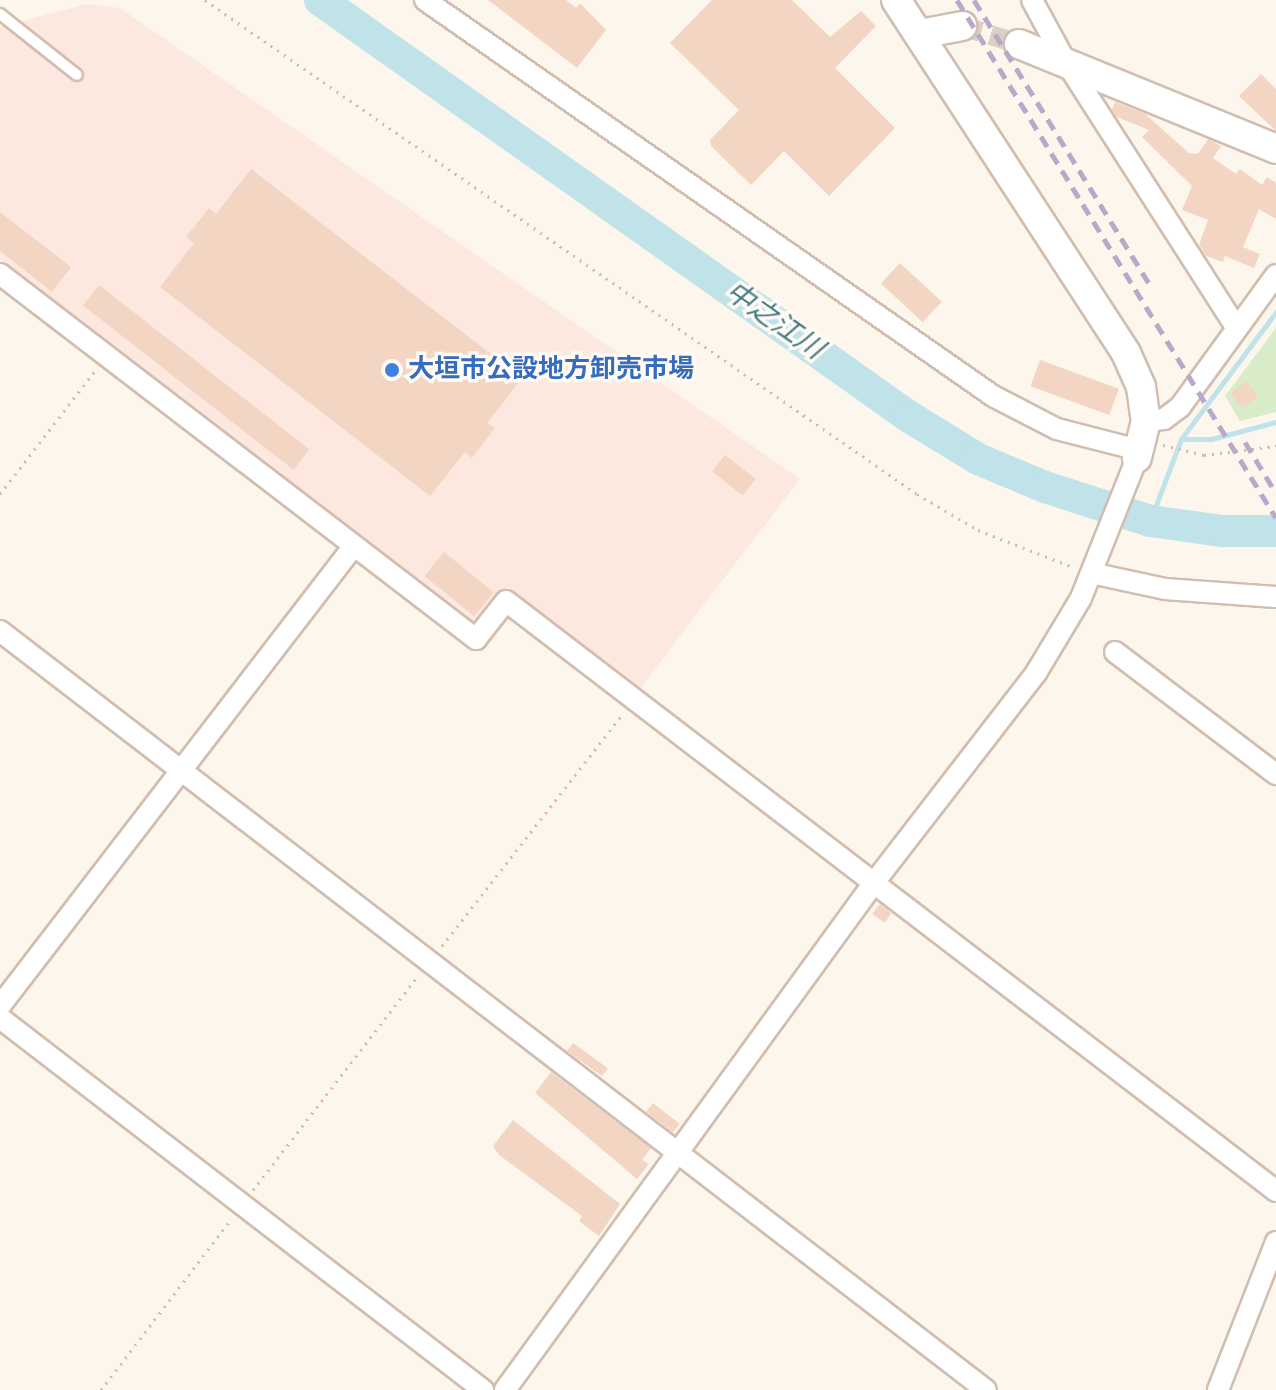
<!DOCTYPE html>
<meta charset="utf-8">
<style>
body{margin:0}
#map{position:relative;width:1276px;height:1390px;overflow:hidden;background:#fdf6ec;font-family:"Sofia Sans Condensed","Noto Sans JP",sans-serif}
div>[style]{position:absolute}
.commercial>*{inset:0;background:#fde8e0}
.green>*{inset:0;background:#d8ecc9}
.stream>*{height:5px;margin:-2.5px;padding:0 2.5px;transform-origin:2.5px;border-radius:2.5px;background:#bfe3e8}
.river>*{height:32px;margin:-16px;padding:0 16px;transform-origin:16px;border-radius:16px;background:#bfe3e8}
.building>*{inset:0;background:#f3d5c3;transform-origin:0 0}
.street-tunnel>*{height:20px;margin-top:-10px;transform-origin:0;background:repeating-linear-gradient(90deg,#dcd0c4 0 20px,transparent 0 30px)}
.path>*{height:3px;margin-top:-1.5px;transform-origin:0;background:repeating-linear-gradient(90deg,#d9b8a5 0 2px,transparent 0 8px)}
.roads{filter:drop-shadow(2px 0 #d1beb0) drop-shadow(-2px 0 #d1beb0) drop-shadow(0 2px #d1beb0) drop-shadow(0 -2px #d1beb0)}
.lane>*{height:10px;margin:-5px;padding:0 5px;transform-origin:5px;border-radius:5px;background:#fff}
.street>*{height:20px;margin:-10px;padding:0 10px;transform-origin:10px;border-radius:10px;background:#fff}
.secondary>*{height:28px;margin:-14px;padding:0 14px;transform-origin:14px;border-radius:14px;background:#fff}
.rail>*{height:5px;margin-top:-2.5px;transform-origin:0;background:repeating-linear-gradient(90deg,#b9a8c9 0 12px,transparent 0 20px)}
.dots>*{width:22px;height:22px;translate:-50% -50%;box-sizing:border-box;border:4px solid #fffaf3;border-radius:50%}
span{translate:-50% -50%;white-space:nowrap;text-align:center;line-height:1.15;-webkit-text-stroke:7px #fffaf3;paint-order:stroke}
.shop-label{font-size:26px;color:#366cbe;font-weight:700}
.left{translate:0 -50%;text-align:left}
.water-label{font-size:28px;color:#437c86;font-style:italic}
</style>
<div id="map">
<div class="commercial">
<i style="clip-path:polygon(86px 4px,120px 8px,800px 479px,638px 691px,508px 587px,476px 628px,0 260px,0 27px)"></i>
</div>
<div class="green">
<i style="clip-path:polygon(1276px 328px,1276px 412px,1240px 421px,1225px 396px)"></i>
</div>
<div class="stream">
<i style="left:1181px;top:439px;width:30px"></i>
<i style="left:1211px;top:439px;width:67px;rotate:-14.7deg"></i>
<i style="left:1150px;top:521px;width:88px;rotate:-69.3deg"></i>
<i style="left:1181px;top:439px;width:159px;rotate:-53.2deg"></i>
</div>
<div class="river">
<i style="left:320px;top:0;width:720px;rotate:35.28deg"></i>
<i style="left:908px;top:416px;width:82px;rotate:31.6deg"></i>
<i style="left:978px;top:459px;width:73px;rotate:22.7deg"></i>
<i style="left:1045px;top:487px;width:110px;rotate:17.9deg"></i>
<i style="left:1150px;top:521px;width:74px;rotate:7.8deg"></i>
<i style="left:1223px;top:531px;width:53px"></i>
</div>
<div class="building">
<i style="clip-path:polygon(488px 0,566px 0,576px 8px,580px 3px,606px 30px,577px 68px)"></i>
<i style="clip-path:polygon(712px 0,792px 0,830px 37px,861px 11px,876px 26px,835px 68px,895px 128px,829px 196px,784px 151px,751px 185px,711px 146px,710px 140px,739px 110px,670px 43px)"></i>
<i style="clip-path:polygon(1261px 74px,1276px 89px,1276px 131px,1239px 96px)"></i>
<i style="clip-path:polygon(1115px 102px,1144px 113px,1189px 153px,1198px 154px,1208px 139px,1221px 146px,1213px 158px,1236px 174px,1240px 169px,1262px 185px,1267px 177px,1276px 183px,1276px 219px,1259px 209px,1243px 247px,1260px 254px,1254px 268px,1225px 256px,1223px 262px,1206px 256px,1199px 245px,1208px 220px,1182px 210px,1192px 186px,1142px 137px,1149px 130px,1117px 117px,1112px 110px)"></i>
<i style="clip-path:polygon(251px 169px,522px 378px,487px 423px,495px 428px,472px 458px,465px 452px,430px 496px,160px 287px,194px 243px,186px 237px,209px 208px,216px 214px)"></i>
<i style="clip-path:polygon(0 212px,71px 267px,52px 292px,0 251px)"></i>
<i style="left:900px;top:263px;width:57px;height:28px;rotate:43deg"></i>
<i style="left:99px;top:285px;width:267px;height:26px;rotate:38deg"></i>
<i style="left:1040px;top:360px;width:84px;height:28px;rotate:20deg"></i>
<i style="left:1246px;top:381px;width:19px;height:20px;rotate:51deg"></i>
<i style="left:725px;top:455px;width:39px;height:21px;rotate:38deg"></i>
<i style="left:444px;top:552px;width:64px;height:31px;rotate:39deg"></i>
<i style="clip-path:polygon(880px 904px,891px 913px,885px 923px,872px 914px)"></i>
<i style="left:573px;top:1043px;width:43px;height:10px;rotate:36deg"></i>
<i style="clip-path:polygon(551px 1072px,651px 1148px,642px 1160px,649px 1164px,637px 1179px,535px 1093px)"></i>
<i style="left:653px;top:1103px;width:34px;height:11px;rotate:38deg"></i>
<i style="clip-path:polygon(513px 1120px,620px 1204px,599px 1236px,579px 1221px,582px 1216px,499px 1155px,493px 1146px)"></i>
</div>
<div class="street-tunnel">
<i style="left:962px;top:26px;width:60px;rotate:17.5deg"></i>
</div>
<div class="path">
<i style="left:205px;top:0;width:867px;rotate:34.75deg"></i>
<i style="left:917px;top:494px;width:71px;rotate:30.5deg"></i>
<i style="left:978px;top:530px;width:102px;rotate:21.3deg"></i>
<i style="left:1163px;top:445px;width:42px;rotate:13.7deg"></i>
<i style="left:1204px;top:455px;width:73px;rotate:-7.1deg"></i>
<i style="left:0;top:494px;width:154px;rotate:-52.4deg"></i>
<i style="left:442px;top:946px;width:291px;rotate:-52.1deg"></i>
<i style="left:253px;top:1190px;width:269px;rotate:-52.4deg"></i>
<i style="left:101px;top:1390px;width:216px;rotate:-52.7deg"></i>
</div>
<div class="roads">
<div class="lane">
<i style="left:0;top:14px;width:98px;rotate:38.4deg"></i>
</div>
<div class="street">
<i style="left:425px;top:0;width:692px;rotate:34.88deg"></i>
<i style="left:993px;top:396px;width:72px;rotate:27.3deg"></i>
<i style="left:1057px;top:429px;width:85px;rotate:14.4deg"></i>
<i style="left:1032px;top:0;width:67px;rotate:61.5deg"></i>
<i style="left:1064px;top:59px;width:320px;rotate:57.3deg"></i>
<i style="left:0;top:274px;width:600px;rotate:37.48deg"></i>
<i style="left:476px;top:639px;width:48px;rotate:-51.7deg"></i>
<i style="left:506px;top:601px;width:970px;rotate:37.46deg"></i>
<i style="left:1146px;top:421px;width:18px;rotate:-6deg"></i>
<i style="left:1164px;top:419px;width:20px;rotate:-37deg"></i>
<i style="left:1180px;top:407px;width:163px;rotate:-54deg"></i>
<i style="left:1091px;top:573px;width:76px;rotate:12.2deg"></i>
<i style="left:1165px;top:589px;width:111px;rotate:4.1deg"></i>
<i style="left:0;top:631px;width:1244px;rotate:37.59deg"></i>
<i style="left:1115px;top:652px;width:202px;rotate:37.2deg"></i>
<i style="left:0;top:1006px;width:579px;rotate:-52.44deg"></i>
<i style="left:0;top:1018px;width:610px;rotate:37.6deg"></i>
<i style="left:505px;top:1390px;width:626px;rotate:-53.97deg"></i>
<i style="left:873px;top:884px;width:267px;rotate:-52.3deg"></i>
<i style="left:1036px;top:673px;width:87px;rotate:-59deg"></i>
<i style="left:1081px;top:598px;width:151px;rotate:-68.2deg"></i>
<i style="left:1218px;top:1390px;width:159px;rotate:-68.6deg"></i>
</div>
<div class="secondary">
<i style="left:896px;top:0;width:421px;rotate:56.9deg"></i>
<i style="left:1126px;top:353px;width:37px;rotate:66deg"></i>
<i style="left:1141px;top:387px;width:34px;rotate:82deg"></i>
<i style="left:1146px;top:421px;width:38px;rotate:104deg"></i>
<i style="left:920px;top:34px;width:43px;rotate:-10.8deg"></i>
<i style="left:1019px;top:44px;width:278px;rotate:22.2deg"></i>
</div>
</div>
<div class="rail">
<i style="left:957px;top:0;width:608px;rotate:58.37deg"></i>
<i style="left:974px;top:0;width:339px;rotate:58.3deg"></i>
<i style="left:1245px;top:442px;width:60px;rotate:58.7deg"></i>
</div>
<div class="dots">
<i style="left:392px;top:370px;background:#3f7fe0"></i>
</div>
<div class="shop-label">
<span class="left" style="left:408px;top:370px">大垣市公設地方卸売市場</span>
</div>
<div class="water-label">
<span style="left:774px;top:321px;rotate:35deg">中之江川</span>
</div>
</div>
